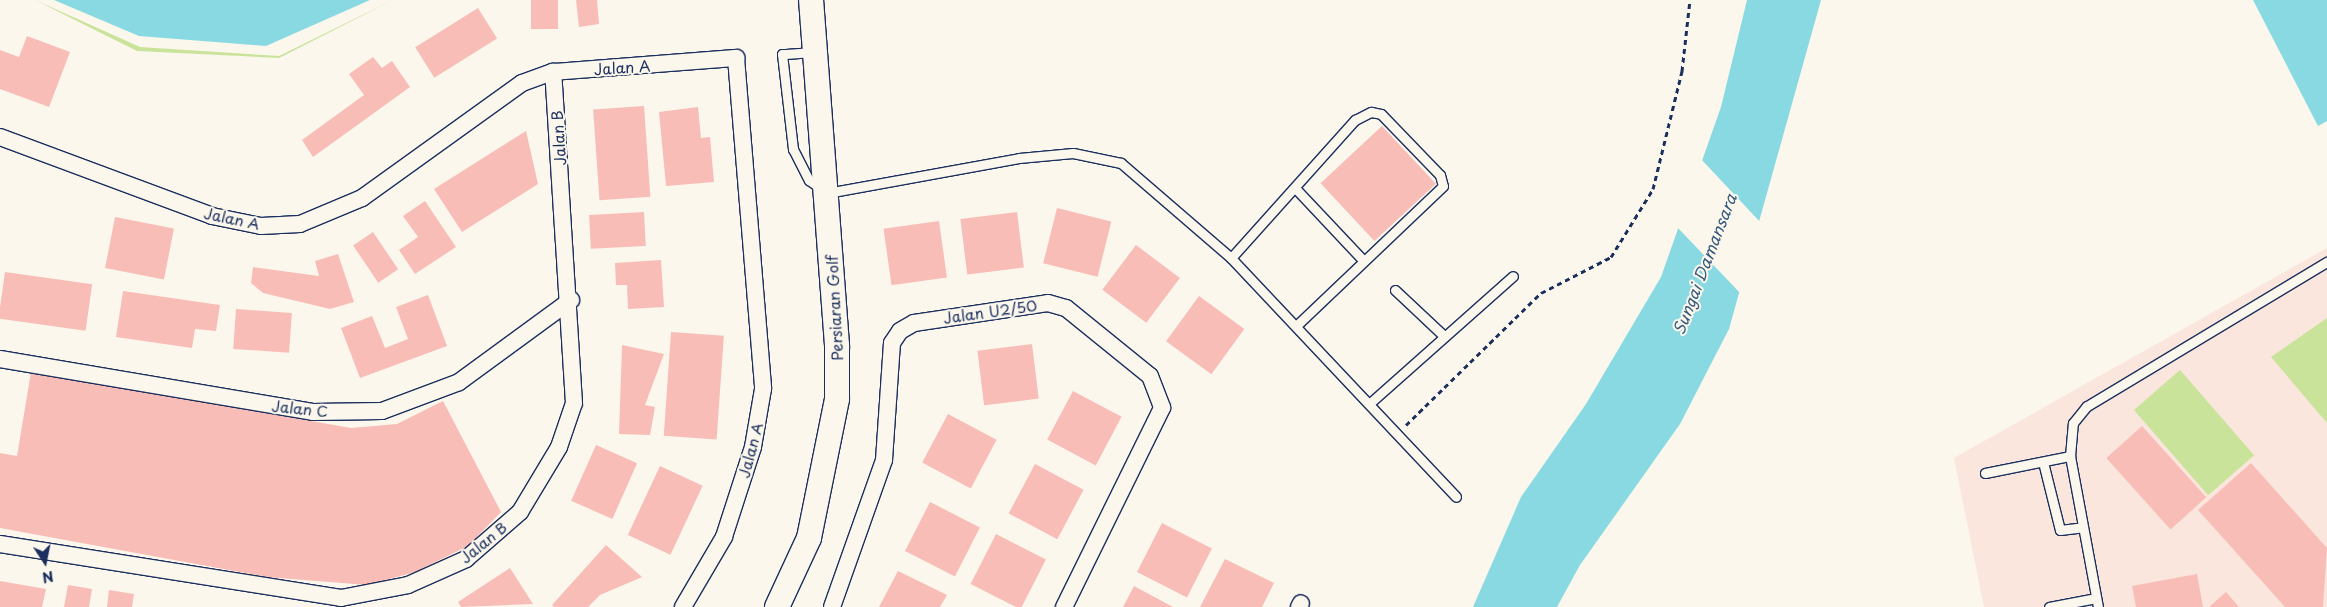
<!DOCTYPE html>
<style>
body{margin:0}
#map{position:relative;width:2327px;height:607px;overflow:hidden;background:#fbf7ec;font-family:"Playpen Sans",sans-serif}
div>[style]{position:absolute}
.built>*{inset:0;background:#fae6dc}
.green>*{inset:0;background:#c9e39a;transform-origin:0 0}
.water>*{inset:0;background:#88d9e2}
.pier>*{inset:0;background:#fbf7ec}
.building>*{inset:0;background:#f9bdb8;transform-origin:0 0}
.path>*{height:3px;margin-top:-1.5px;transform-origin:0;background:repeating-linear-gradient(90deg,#1b2f5e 0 5px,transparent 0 9px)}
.roads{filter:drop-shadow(1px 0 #1b2f5e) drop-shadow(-1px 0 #1b2f5e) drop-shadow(0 1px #1b2f5e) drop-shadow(0 -1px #1b2f5e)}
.lane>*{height:9px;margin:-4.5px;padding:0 4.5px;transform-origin:4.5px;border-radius:4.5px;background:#fbf7ec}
.street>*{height:16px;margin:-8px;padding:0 8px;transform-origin:8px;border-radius:8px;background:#fbf7ec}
.secondary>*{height:24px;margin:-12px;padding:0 12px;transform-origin:12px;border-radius:12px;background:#fbf7ec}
span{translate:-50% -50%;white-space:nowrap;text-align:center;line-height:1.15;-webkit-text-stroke:4px #fbf7ec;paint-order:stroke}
.street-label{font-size:15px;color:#1b2f5e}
.water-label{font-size:16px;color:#365a7f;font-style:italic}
.north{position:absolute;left:20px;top:537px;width:50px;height:50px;-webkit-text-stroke:4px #fbf7ec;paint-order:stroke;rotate:169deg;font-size:14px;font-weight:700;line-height:20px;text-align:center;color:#1b2f5e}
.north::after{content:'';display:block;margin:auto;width:18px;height:22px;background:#1b2f5e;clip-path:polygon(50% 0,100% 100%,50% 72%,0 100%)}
</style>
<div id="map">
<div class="built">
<i style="clip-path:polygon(2327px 248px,2327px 607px,1984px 607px,1954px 458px)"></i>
</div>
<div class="green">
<i style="clip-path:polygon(35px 0,140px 47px,279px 56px,393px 0,279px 58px,137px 51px)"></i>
<i style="clip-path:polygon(2327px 318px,2327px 423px,2271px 357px)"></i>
<i style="left:2180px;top:370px;width:113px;height:61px;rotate:49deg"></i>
</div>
<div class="water">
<i style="clip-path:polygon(54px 0,370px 0,266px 46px,139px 36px)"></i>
<i style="clip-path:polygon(1747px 0,1821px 0,1729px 329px,1680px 424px,1580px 565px,1557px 607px,1473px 607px,1521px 497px,1586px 404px,1661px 277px,1721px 107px)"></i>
<i style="clip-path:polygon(2253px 0,2327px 0,2327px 121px,2318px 126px)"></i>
</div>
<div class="pier">
<i style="clip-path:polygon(1701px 159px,1762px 224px,1742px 295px,1677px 227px)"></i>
</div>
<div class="building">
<i style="left:531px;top:0;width:27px;height:29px"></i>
<i style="clip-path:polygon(576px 0,597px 0,599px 24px,579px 27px)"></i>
<i style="left:478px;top:8px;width:36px;height:74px;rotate:58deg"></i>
<i style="clip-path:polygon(27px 36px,70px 52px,49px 107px,0 89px,0 50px,19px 57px)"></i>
<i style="clip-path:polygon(373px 57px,382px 68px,392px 61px,410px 87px,313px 157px,302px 140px,364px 95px,349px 74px)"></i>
<i style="left:644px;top:106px;width:91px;height:51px;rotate:86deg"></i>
<i style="clip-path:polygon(698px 107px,701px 138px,710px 137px,714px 182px,666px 186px,659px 112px)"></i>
<i style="left:1382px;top:126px;width:79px;height:84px;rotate:47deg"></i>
<i style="clip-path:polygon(526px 131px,538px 184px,462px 232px,434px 189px)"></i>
<i style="clip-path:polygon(425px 201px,456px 247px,415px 274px,399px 250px,418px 237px,403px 216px)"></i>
<i style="left:1057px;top:208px;width:56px;height:57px;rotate:14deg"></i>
<i style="left:644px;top:212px;width:34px;height:55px;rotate:87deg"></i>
<i style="left:1017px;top:212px;width:56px;height:57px;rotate:83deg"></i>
<i style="left:115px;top:217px;width:60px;height:52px;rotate:11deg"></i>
<i style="left:939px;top:221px;width:57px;height:56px;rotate:82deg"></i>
<i style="left:373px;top:232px;width:45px;height:24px;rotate:56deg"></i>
<i style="left:1136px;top:245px;width:55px;height:56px;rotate:37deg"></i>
<i style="clip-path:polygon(338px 254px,354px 302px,330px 309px,263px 293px,251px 283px,253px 267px,319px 276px,315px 261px)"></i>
<i style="clip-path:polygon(661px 260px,664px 307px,628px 309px,627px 285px,616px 285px,615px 263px)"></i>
<i style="left:5px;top:272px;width:88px;height:47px;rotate:8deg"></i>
<i style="clip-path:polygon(123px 291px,220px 305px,216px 331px,195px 329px,192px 348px,116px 337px)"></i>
<i style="clip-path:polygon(428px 295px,447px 346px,360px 378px,341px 328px,372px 316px,385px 348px,408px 339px,396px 307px)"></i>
<i style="left:1199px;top:296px;width:56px;height:56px;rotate:36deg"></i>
<i style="left:236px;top:309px;width:56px;height:40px;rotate:4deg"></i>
<i style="left:671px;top:332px;width:53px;height:104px;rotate:4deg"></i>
<i style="left:1032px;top:344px;width:55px;height:55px;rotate:83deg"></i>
<i style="clip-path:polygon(622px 345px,664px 354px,645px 405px,655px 407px,650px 435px,619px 434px)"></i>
<i style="clip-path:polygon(31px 372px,351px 428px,397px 424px,443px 401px,501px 512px,468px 546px,415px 572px,367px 585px,267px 577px,0 528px,0 453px,17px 456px)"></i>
<i style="left:1073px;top:391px;width:55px;height:55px;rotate:28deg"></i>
<i style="left:948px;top:414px;width:55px;height:55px;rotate:28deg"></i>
<i style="left:2142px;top:426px;width:96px;height:48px;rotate:48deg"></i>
<i style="left:596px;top:445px;width:45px;height:61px;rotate:24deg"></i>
<i style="clip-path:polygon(2251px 463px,2327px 548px,2323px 607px,2285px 607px,2198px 510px)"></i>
<i style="left:1035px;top:464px;width:55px;height:56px;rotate:28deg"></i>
<i style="left:660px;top:466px;width:47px;height:76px;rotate:25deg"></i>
<i style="left:930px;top:502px;width:56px;height:55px;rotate:27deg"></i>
<i style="left:1162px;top:523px;width:56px;height:55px;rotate:27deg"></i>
<i style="left:996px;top:534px;width:56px;height:56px;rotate:27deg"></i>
<i style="clip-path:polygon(606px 545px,642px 577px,600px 595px,588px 607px,554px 607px,552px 605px)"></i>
<i style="clip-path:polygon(1225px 559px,1274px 583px,1262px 607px,1200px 607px)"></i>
<i style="clip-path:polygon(510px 568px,533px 604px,461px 607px,458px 602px)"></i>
<i style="clip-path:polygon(898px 571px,947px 595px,940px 607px,879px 607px)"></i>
<i style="clip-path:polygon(2197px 574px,2203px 607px,2136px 607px,2132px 586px)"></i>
<i style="clip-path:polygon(0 581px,46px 589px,42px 607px,0 607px)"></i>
<i style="clip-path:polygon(68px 585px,92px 589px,89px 607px,64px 607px)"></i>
<i style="clip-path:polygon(1134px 586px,1173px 607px,1123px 607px)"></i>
<i style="clip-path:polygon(109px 590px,134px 594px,132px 607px,107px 607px)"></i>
<i style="clip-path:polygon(2226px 592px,2239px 607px,2209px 607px)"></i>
</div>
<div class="path">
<i style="left:1406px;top:425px;width:189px;rotate:-44.4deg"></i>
<i style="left:1541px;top:293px;width:79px;rotate:-27.2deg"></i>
<i style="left:1611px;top:257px;width:80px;rotate:-58.3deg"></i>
<i style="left:1653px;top:189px;width:122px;rotate:-76.2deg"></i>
<i style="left:1682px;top:71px;width:71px;rotate:-83.6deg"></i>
</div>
<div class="roads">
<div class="lane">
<i style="left:813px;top:52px;width:31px;rotate:176deg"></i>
<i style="left:782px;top:54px;width:96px;rotate:83.4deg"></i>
<i style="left:793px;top:149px;width:35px;rotate:63deg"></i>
<i style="left:809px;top:180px;width:22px;rotate:36deg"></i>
<i style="left:827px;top:193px;width:195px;rotate:-10.3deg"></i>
<i style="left:1019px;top:158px;width:54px;rotate:-5.3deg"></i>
<i style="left:1073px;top:153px;width:49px;rotate:11.8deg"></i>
<i style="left:1121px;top:163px;width:145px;rotate:40.8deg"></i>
<i style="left:1231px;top:258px;width:328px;rotate:46.7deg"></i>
<i style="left:1296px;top:189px;width:96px;rotate:46.7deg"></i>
<i style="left:1231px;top:258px;width:186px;rotate:-48.1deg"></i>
<i style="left:1355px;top:120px;width:18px;rotate:-27deg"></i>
<i style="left:1371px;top:112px;width:10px;rotate:11deg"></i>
<i style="left:1381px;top:114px;width:85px;rotate:46deg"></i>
<i style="left:1440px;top:175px;width:11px;rotate:75deg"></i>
<i style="left:1443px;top:186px;width:202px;rotate:136.4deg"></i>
<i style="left:1395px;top:290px;width:67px;rotate:43.2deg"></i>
<i style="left:1370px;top:403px;width:191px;rotate:-41.6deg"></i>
<i style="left:2043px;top:462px;width:70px;rotate:76deg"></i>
<i style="left:2060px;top:530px;width:23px;rotate:-7deg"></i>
<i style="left:1985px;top:473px;width:87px;rotate:-11.3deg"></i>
<i style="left:2049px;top:607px;width:48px;rotate:-10.8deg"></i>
<i style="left:2098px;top:607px;width:154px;rotate:-100.5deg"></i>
<i style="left:2070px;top:456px;width:33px;rotate:-85deg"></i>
<i style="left:2073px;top:423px;width:22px;rotate:-51deg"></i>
<i style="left:2087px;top:406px;width:280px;rotate:-31deg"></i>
</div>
<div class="street">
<i style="left:0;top:137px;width:226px;rotate:20.4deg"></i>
<i style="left:212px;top:216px;width:50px;rotate:11.5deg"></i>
<i style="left:261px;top:226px;width:39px;rotate:-3deg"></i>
<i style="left:300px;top:224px;width:67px;rotate:-22.8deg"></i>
<i style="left:362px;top:198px;width:197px;rotate:-35.7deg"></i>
<i style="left:522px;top:83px;width:33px;rotate:-20deg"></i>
<i style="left:553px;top:72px;width:184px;rotate:-4.4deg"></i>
<i style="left:736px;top:58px;width:332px;rotate:85.3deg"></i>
<i style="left:763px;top:389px;width:59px;rotate:99.8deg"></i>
<i style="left:753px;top:447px;width:95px;rotate:107.9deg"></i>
<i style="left:724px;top:537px;width:81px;rotate:120.4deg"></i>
<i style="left:0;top:359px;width:317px;rotate:9.6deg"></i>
<i style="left:313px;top:412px;width:69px;rotate:-0.8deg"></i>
<i style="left:382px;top:411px;width:82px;rotate:-20.6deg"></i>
<i style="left:459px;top:382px;width:139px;rotate:-36.2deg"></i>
<i style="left:0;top:544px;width:345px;rotate:9deg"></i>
<i style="left:341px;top:598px;width:68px;rotate:-11deg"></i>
<i style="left:408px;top:585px;width:64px;rotate:-24.1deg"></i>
<i style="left:466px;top:559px;width:72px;rotate:-41deg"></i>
<i style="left:520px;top:512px;width:76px;rotate:-59deg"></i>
<i style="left:559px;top:447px;width:46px;rotate:-71.2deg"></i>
<i style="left:574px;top:403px;width:332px;rotate:-93.6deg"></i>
<i style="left:832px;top:607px;width:156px;rotate:-70.5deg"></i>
<i style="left:884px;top:460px;width:117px;rotate:-86.1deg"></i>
<i style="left:892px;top:343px;width:14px;rotate:-56deg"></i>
<i style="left:900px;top:331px;width:16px;rotate:-30deg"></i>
<i style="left:914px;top:323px;width:135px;rotate:-8.5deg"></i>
<i style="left:1048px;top:303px;width:19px;rotate:16deg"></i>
<i style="left:1066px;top:308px;width:108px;rotate:39deg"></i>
<i style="left:1150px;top:376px;width:34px;rotate:69deg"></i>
<i style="left:1162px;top:408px;width:222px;rotate:116.2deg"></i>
<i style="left:1299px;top:607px;width:4px;rotate:-63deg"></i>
</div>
<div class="secondary">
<i style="left:777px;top:607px;width:76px;rotate:-65.1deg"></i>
<i style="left:809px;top:538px;width:142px;rotate:-78.6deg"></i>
<i style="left:837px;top:399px;width:54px;rotate:-90deg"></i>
<i style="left:837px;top:345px;width:346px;rotate:-94.3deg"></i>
</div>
</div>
<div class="street-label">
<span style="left:622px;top:67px;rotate:-4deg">Jalan A</span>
<span style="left:558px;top:138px;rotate:-94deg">Jalan B</span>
<span style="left:232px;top:218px;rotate:12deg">Jalan A</span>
<span style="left:834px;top:308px;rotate:-93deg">Persiaran Golf</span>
<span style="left:990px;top:311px;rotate:-8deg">Jalan U2/50</span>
<span style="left:300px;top:408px;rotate:6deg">Jalan C</span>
<span style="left:750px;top:450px;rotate:-75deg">Jalan A</span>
<span style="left:483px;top:542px;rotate:-39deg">Jalan B</span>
</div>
<div class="water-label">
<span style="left:1704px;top:264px;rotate:-69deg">Sungai Damansara</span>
</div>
<div class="north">N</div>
</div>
